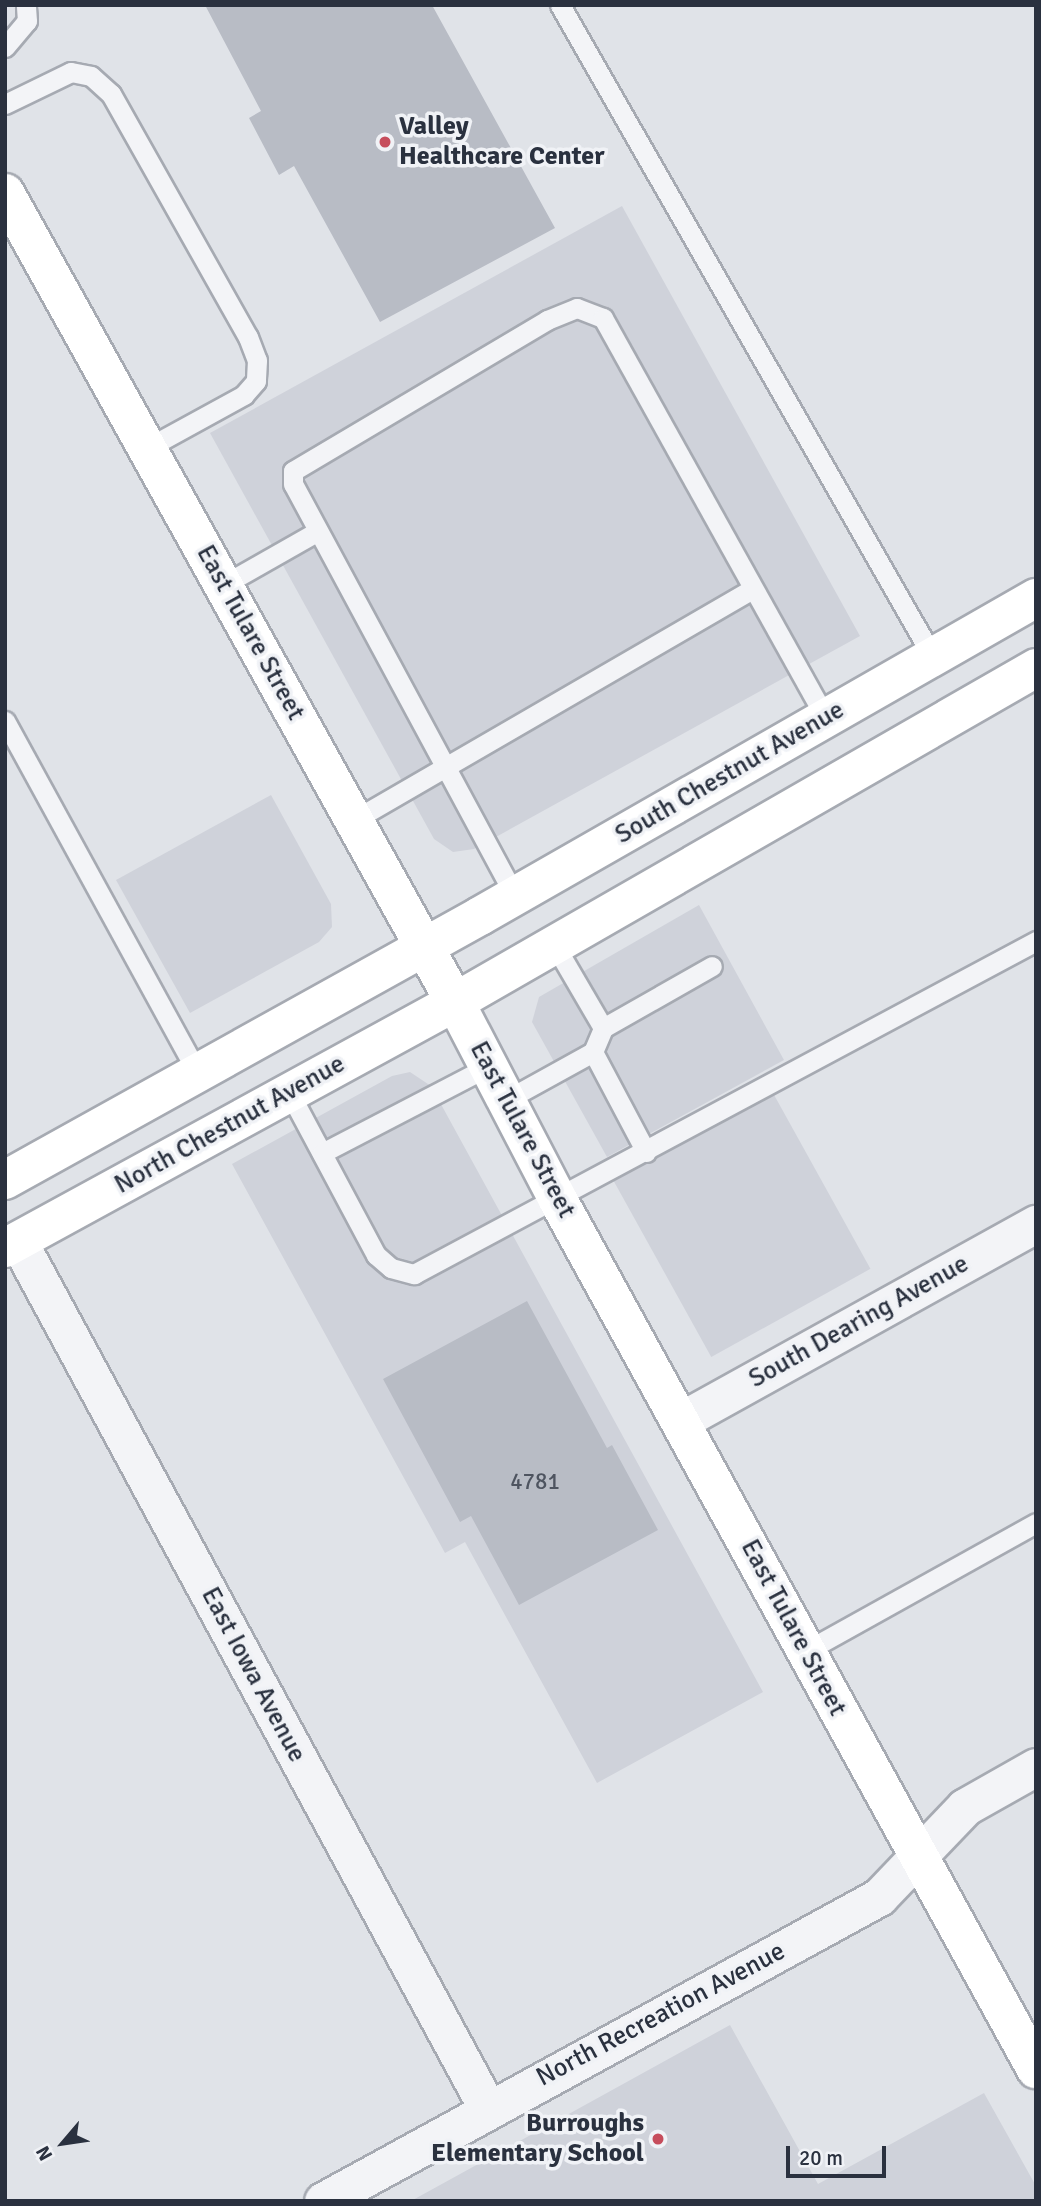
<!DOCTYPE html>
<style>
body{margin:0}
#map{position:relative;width:1041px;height:2206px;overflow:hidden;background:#e0e3e8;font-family:Signika,sans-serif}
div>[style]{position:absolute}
.built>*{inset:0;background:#cfd2da;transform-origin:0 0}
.building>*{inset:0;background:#b8bcc5}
.roads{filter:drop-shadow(2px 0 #a6aab2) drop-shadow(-2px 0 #a6aab2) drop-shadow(0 2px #a6aab2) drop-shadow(0 -2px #a6aab2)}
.lane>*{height:19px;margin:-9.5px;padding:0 9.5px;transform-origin:9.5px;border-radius:9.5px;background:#f3f4f7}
.street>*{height:37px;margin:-18.5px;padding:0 18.5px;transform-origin:18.5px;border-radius:18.5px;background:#f3f4f7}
.secondary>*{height:38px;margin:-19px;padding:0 19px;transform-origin:19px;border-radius:19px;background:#fff}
.dots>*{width:19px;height:19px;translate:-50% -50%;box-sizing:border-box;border:4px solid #f0f2f6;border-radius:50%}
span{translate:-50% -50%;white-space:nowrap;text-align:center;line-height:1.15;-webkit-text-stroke:7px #f0f2f6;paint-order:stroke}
.number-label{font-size:23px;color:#4e5460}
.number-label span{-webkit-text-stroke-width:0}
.poi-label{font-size:26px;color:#2a313f;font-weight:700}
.left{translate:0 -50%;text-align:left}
.right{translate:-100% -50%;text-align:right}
.street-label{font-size:26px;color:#2a313f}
.frame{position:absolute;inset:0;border:7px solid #2a313f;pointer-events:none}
.north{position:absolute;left:28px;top:2108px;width:70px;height:70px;-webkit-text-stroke:5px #f0f2f6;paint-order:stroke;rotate:241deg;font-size:19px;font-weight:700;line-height:28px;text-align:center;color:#2a313f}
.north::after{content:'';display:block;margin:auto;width:24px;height:32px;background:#2a313f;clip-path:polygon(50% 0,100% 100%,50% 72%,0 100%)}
.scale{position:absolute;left:786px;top:2146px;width:100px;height:32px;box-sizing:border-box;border:4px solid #2a313f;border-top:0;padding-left:9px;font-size:21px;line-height:24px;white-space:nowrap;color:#2a313f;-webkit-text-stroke:5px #f0f2f6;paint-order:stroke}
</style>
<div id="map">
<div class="built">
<i style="clip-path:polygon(622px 206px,860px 636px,474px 849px,453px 852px,434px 839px,210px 433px)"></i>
<i style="clip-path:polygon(271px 795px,331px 904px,332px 927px,319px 942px,190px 1013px,116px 880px)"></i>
<i style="clip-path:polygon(699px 905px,784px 1060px,607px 1157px,532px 1022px,539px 997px)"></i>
<i style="clip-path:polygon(410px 1072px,431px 1086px,763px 1692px,597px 1783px,465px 1542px,445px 1553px,232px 1164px,392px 1076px)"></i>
<i style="left:773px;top:1093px;width:201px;height:182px;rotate:61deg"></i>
<i style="clip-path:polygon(730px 2025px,818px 2184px,984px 2093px,1036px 2186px,1036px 2201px,411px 2201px)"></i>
</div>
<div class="building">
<i style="clip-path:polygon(205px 5px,432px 5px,555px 228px,380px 322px,294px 166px,279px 175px,249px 118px,261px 111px)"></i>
<i style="clip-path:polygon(527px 1301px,607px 1448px,612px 1445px,658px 1530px,519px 1605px,471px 1516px,460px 1522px,383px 1379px)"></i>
</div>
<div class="roads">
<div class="lane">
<i style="left:560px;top:5px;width:751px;rotate:60.23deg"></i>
<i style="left:5px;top:47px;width:34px;rotate:-50deg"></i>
<i style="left:27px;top:21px;width:16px;rotate:-94deg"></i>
<i style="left:5px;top:104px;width:73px;rotate:-25.9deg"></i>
<i style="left:71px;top:72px;width:20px;rotate:11deg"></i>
<i style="left:91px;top:76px;width:27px;rotate:42deg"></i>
<i style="left:111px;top:94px;width:279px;rotate:60.6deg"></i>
<i style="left:248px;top:337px;width:25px;rotate:69deg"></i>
<i style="left:257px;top:360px;width:21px;rotate:93deg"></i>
<i style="left:256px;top:381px;width:18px;rotate:131deg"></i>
<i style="left:244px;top:395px;width:111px;rotate:151.3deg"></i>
<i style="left:223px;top:585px;width:109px;rotate:-29.6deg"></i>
<i style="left:5px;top:721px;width:401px;rotate:61.3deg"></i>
<i style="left:354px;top:820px;width:461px;rotate:-30.1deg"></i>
<i style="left:515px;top:896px;width:468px;rotate:-118.3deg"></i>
<i style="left:293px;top:484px;width:13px;rotate:-90deg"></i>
<i style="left:293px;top:471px;width:295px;rotate:-30.7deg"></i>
<i style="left:547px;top:320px;width:32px;rotate:-22deg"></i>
<i style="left:577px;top:308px;width:28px;rotate:21deg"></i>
<i style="left:603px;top:318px;width:458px;rotate:60.9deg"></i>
<i style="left:554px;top:944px;width:97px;rotate:59.7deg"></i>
<i style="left:289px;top:1092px;width:185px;rotate:61.9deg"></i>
<i style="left:376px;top:1255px;width:20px;rotate:41deg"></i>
<i style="left:391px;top:1268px;width:24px;rotate:15deg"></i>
<i style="left:414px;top:1274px;width:706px;rotate:-28.16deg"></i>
<i style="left:506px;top:1100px;width:99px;rotate:-28.9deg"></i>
<i style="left:646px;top:1152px;width:113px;rotate:-117.9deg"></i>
<i style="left:593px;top:1052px;width:26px;rotate:-67deg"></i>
<i style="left:603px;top:1028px;width:125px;rotate:-29.6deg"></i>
<i style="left:322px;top:1153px;width:188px;rotate:-27.5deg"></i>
<i style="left:806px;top:1651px;width:263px;rotate:-29.1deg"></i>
</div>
<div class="street">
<i style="left:18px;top:1241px;width:987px;rotate:61.57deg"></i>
<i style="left:682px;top:1420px;width:405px;rotate:-29deg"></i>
<i style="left:323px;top:2201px;width:634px;rotate:-28.67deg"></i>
<i style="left:879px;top:1897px;width:124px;rotate:-46.3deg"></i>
<i style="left:965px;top:1807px;width:81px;rotate:-29.4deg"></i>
</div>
<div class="secondary">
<i style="left:5px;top:193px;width:926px;rotate:60.92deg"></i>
<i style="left:455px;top:1002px;width:223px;rotate:62.5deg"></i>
<i style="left:558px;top:1200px;width:992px;rotate:61.19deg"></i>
<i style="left:5px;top:1180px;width:543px;rotate:-29.06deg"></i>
<i style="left:480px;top:916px;width:641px;rotate:-29.77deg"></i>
<i style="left:5px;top:1248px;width:513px;rotate:-28.66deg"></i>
<i style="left:455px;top:1002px;width:670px;rotate:-29.89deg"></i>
</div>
</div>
<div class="dots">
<i style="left:385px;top:142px;background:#c64d5c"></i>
<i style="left:658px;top:2139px;background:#c64d5c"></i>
</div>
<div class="number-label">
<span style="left:535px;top:1482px">4781</span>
</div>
<div class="poi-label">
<span class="left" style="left:399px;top:142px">Valley<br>Healthcare Center</span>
<span class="right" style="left:644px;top:2139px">Burroughs<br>Elementary School</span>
</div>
<div class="street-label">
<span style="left:250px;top:633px;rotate:61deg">East Tulare Street</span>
<span style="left:730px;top:773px;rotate:-30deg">South Chestnut Avenue</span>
<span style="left:230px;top:1125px;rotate:-29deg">North Chestnut Avenue</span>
<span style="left:522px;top:1130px;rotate:62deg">East Tulare Street</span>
<span style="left:859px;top:1322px;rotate:-29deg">South Dearing Avenue</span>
<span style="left:793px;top:1628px;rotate:62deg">East Tulare Street</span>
<span style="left:253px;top:1675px;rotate:62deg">East Iowa Avenue</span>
<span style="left:661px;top:2015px;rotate:-28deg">North Recreation Avenue</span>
</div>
<div class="frame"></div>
<div class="north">N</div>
<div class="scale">20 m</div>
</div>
